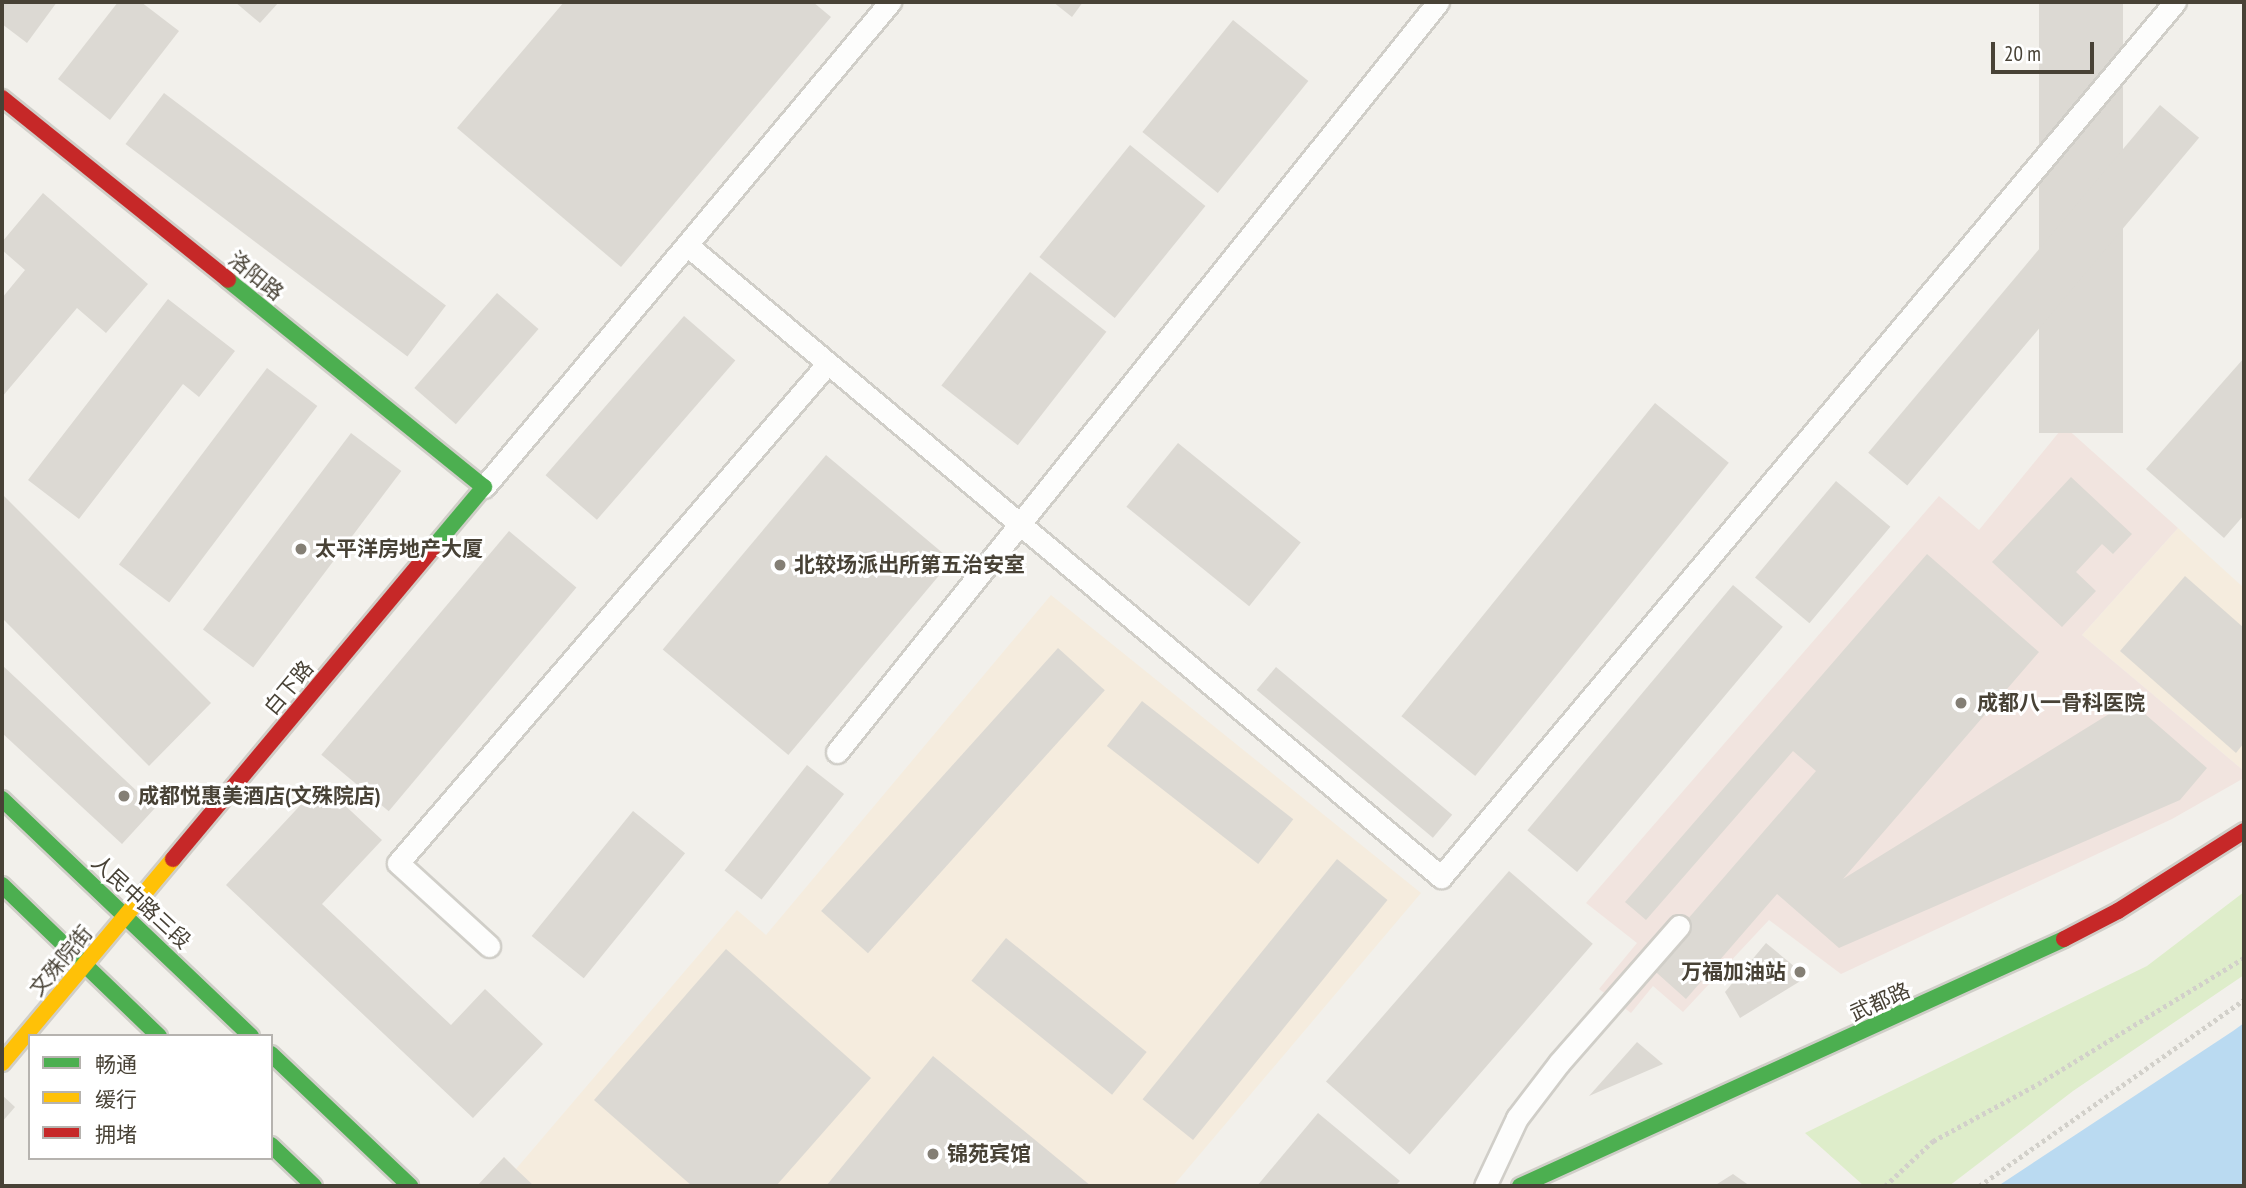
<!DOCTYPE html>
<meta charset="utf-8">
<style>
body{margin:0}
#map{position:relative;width:2246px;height:1188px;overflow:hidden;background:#f2f0eb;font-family:"PT Sans Narrow","Noto Sans SC",sans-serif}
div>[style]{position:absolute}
.commercial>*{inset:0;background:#f5ecde}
.medical>*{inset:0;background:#f1e4df}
.green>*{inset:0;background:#deedca}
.water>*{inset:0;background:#badaf1}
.building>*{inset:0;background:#dcd9d3;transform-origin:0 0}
.path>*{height:4.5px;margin-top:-2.25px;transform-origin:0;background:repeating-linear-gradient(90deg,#d2d0ca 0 3.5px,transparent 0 7px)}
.roads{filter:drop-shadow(2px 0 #d0cec8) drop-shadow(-2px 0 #d0cec8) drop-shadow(0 2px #d0cec8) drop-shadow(0 -2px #d0cec8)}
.lane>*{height:21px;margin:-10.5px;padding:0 10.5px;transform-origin:10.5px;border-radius:10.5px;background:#fdfdfc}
.fast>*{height:16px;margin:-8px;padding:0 8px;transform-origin:8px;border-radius:8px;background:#4caf50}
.slow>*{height:16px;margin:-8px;padding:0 8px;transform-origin:8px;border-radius:8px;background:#ffc107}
.jam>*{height:16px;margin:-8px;padding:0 8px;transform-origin:8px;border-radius:8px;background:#c62828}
.dots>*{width:19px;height:19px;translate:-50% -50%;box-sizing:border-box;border:4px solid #fff;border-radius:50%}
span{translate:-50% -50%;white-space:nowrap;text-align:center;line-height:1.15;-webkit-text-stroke:6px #fff;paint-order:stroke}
.street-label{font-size:21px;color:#484236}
.poi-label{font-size:21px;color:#484236;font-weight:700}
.left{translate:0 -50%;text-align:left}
.right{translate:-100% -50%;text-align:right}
.frame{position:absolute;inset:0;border:4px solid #484236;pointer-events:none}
.legend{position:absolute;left:28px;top:1034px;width:245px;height:126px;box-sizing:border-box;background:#fff;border:2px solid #b6b3af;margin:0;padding:9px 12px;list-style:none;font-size:21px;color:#484236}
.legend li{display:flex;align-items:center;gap:14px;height:35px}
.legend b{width:35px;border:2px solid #b6b3af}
.scale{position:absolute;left:1991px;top:42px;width:103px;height:32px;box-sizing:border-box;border:4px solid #484236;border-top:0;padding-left:9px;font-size:21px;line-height:24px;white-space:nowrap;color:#484236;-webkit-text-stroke:5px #fff;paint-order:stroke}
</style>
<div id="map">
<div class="commercial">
<i style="clip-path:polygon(2178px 528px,2244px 588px,2244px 771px,2082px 635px)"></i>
<i style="clip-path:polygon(1051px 595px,1421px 893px,1173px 1186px,477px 1186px,504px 1157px,516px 1169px,737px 910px,766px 935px)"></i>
</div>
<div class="medical">
<i style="clip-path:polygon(2064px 426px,2178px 528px,2082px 635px,2244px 771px,2244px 778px,2172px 819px,1841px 974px,1769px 920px,1683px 1012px,1653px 986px,1631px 1013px,1599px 989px,1637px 943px,1586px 903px,1939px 496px,1979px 530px)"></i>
</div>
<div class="green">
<i style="clip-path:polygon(2244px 892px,2244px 975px,2073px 1091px,1949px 1186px,1864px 1186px,1805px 1133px,2147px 966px)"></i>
</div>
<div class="water">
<i style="clip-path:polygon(2244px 1023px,2244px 1186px,1998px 1186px,2233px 1031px)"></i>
</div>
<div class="building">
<i style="clip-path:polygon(2px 2px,57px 2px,27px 43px,2px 24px)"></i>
<i style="clip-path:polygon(118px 2px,141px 2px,179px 31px,110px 120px,58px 79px)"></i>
<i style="clip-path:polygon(235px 2px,279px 2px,260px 23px)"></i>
<i style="clip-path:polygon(564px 2px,813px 2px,831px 17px,621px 267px,457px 128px)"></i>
<i style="clip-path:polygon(1053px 2px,1083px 2px,1072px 17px)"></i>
<i style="left:2039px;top:2px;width:84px;height:431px"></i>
<i style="left:1233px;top:20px;width:97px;height:144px;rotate:39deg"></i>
<i style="left:164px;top:93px;width:353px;height:64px;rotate:37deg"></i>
<i style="left:2160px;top:105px;width:51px;height:454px;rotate:40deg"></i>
<i style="left:1130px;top:145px;width:97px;height:144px;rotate:39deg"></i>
<i style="clip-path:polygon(43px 193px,148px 284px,106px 333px,77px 308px,2px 397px,2px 298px,25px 270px,2px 250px,2px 242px)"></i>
<i style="left:1030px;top:272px;width:97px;height:144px;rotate:38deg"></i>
<i style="left:497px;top:293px;width:55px;height:126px;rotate:41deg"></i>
<i style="clip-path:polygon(168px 299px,235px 351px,199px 397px,183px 384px,79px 519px,28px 480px)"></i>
<i style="left:684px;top:316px;width:68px;height:211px;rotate:41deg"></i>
<i style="clip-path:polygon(2244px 358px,2244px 515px,2224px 538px,2146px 469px)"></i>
<i style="left:267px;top:368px;width:63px;height:246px;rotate:37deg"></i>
<i style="left:1655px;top:403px;width:95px;height:403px;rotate:39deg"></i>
<i style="left:351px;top:433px;width:63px;height:246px;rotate:37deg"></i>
<i style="left:1178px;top:443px;width:158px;height:82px;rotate:39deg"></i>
<i style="left:826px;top:455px;width:164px;height:254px;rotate:40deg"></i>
<i style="clip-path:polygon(2071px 477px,2132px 534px,2113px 554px,2102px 544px,2076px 572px,2096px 591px,2062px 627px,1992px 562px)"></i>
<i style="left:1836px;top:481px;width:71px;height:126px;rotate:40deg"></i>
<i style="clip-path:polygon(2px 494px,211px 703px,149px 766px,2px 618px)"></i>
<i style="left:509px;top:531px;width:88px;height:292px;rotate:40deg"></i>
<i style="clip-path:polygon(1927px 554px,2039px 652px,1843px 879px,2130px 701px,2207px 768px,2180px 800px,1839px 948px,1777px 894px,1686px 999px,1648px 965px,1816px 771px,1793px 751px,1646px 920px,1625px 902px)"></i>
<i style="clip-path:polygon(2185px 576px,2244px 628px,2244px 743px,2236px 753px,2120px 651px)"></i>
<i style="left:1733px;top:585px;width:65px;height:320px;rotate:40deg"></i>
<i style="left:1058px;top:648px;width:63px;height:354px;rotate:42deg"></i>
<i style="clip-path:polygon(2px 665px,155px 808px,122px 844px,2px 733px)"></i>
<i style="left:1276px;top:667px;width:230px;height:30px;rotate:40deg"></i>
<i style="left:1142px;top:701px;width:192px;height:57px;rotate:38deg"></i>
<i style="left:807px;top:765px;width:47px;height:134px;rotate:38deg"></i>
<i style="clip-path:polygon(321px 783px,382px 840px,322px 904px,451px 1025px,485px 989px,543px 1044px,473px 1118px,226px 885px)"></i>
<i style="left:633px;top:811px;width:67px;height:161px;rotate:39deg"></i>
<i style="left:1337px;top:859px;width:65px;height:309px;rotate:39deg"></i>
<i style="left:1509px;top:871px;width:111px;height:279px;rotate:41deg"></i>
<i style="left:1006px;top:938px;width:181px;height:55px;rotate:39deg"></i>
<i style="clip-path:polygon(1766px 943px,1807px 977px,1740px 1018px,1725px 992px)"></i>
<i style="clip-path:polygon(726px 949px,871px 1078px,776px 1186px,692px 1186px,594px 1100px)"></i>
<i style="clip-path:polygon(1637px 1042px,1663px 1064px,1589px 1096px)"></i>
<i style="clip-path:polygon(933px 1056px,1091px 1186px,826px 1186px)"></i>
<i style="clip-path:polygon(2px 1095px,15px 1107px,2px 1122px)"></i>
<i style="clip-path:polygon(1318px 1113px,1400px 1181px,1395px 1186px,1257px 1186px)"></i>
<i style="clip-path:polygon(504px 1157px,516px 1169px,534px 1186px,477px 1186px)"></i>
<i style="clip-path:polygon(1733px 1174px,1750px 1186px,1714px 1186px)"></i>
</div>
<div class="path">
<i style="left:1885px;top:1186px;width:66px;rotate:-43.2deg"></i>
<i style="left:1933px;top:1141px;width:119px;rotate:-28.5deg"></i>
<i style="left:2038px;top:1084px;width:241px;rotate:-31.5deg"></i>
<i style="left:1979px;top:1186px;width:324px;rotate:-35.1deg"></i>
</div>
<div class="roads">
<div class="lane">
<i style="left:687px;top:245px;width:984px;rotate:39.97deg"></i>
<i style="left:1441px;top:877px;width:1142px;rotate:-50.01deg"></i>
<i style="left:484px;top:487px;width:633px;rotate:-50.07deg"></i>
<i style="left:837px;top:752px;width:961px;rotate:-51.29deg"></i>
<i style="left:489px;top:946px;width:123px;rotate:-137.6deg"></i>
<i style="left:398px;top:863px;width:659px;rotate:-49.3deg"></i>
<i style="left:1485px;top:1186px;width:75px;rotate:-64.8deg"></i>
<i style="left:1517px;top:1118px;width:69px;rotate:-52.6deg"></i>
<i style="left:1559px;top:1063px;width:182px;rotate:-48.8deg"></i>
</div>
<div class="fast">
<i style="left:228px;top:280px;width:329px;rotate:39deg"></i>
<i style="left:484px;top:487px;width:81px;rotate:130deg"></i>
<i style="left:2px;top:799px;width:344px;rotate:43.6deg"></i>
<i style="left:2px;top:885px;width:218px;rotate:43.9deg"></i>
<i style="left:271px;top:1054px;width:192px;rotate:43.5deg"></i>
<i style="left:271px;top:1145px;width:59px;rotate:43.6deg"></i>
<i style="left:1520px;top:1186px;width:597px;rotate:-24.42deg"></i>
</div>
<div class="slow">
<i style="left:2px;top:1063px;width:266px;rotate:-50deg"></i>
</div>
<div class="jam">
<i style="left:2px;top:98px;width:290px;rotate:38.8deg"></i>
<i style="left:173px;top:859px;width:404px;rotate:-50.1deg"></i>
<i style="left:2064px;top:939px;width:61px;rotate:-27.4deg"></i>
<i style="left:2118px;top:911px;width:149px;rotate:-32.4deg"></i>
</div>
</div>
<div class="dots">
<i style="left:301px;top:549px;background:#847f75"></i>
<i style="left:780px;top:565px;background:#847f75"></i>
<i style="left:1961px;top:703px;background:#847f75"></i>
<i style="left:124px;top:796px;background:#847f75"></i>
<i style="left:1800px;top:972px;background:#847f75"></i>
<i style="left:933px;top:1154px;background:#847f75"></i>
</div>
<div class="street-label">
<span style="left:256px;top:276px;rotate:39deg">洛阳路</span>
<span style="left:289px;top:688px;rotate:-50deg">白下路</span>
<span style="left:141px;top:902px;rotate:43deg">人民中路三段</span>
<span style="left:61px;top:961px;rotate:-50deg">文殊院街</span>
<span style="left:1880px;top:1002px;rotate:-24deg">武都路</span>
</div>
<div class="poi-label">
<span class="left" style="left:315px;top:549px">太平洋房地产大厦</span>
<span class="left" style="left:794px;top:565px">北较场派出所第五治安室</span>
<span class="left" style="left:1977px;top:703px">成都八一骨科医院</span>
<span class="left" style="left:138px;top:796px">成都悦惠美酒店(文殊院店)</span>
<span class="right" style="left:1786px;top:972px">万福加油站</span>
<span class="left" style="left:947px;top:1154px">锦苑宾馆</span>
</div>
<div class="frame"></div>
<ul class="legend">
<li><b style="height:9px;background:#4caf50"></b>畅通</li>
<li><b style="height:9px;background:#ffc107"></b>缓行</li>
<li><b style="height:9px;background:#c62828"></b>拥堵</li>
</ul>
<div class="scale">20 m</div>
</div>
